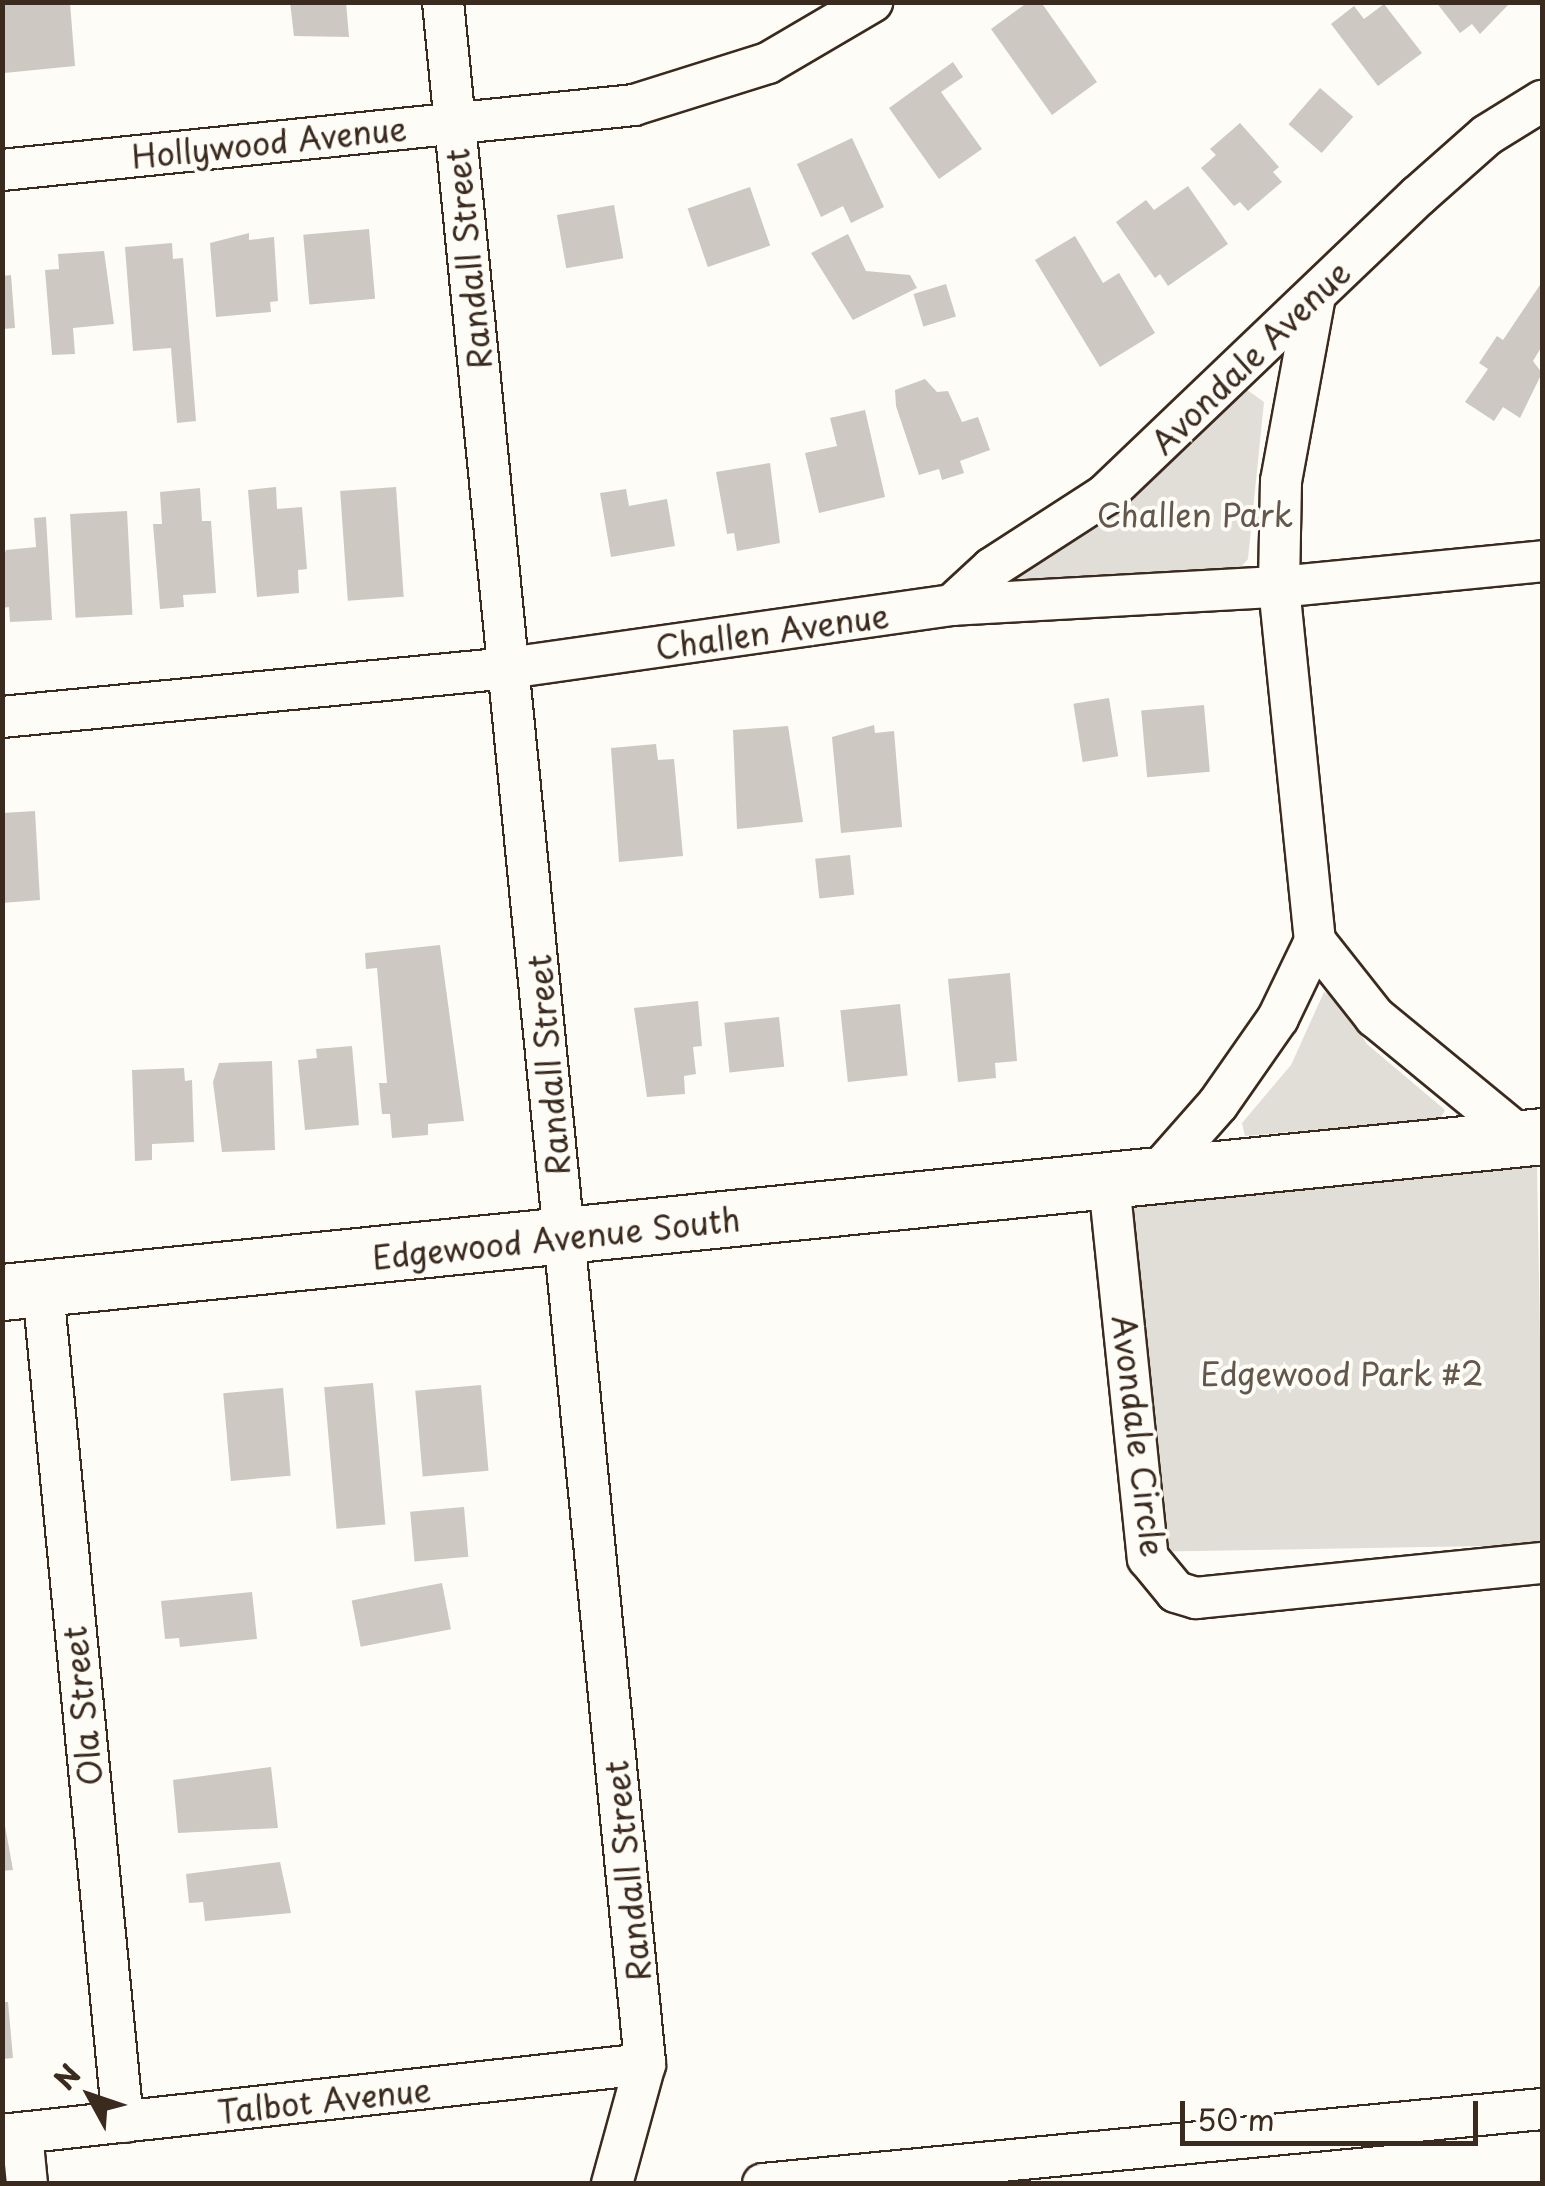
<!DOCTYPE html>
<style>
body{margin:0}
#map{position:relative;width:1545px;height:2186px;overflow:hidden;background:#fdfcf7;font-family:"Playpen Sans",sans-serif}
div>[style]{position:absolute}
.green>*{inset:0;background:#e1ded7;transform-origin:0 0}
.building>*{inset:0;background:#cdc8c2;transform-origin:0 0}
.roads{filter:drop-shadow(2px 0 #3b2a1e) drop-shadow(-2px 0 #3b2a1e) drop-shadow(0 2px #3b2a1e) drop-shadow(0 -2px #3b2a1e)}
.street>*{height:40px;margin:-20px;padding:0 20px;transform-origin:20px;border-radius:20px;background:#fdfcf7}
.secondary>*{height:55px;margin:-27.5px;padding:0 27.5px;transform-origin:27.5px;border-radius:27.5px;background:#fdfcf7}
span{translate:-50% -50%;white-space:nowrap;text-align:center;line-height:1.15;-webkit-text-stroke:8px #fdfcf7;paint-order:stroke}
.street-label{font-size:32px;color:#3b2a1e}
.park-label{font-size:32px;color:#64574c}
.frame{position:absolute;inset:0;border:5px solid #3b2a1e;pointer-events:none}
.north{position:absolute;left:40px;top:2046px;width:100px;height:100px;-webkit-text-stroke:8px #fdfcf7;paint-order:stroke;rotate:310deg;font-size:28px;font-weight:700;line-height:40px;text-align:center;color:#3b2a1e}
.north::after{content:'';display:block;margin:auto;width:35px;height:45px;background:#3b2a1e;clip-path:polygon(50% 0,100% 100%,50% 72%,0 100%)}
.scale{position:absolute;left:1180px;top:2101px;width:298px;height:45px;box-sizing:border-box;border:5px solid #3b2a1e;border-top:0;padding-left:12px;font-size:30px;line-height:35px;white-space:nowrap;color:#3b2a1e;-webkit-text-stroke:8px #fdfcf7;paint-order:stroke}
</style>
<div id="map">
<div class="green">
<i style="clip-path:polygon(1243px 387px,1264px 402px,1248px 559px,1241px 567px,1006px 586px,1195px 441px)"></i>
<i style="clip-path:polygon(1324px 992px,1336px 997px,1367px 1044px,1445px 1110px,1440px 1119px,1245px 1136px,1242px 1123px,1291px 1065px)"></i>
<i style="left:1537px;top:1166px;width:379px;height:407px;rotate:89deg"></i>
</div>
<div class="building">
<i style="clip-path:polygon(290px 2px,346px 2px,349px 37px,294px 36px)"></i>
<i style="clip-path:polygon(1028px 2px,1041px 2px,1097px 82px,1052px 115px,991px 29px)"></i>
<i style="clip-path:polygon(1436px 2px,1511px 2px,1480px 34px,1472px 24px,1460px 33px)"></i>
<i style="clip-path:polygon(2px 3px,70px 3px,75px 66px,4px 73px)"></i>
<i style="clip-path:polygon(1384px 4px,1422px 53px,1378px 86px,1331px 24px,1354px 6px,1364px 19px)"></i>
<i style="clip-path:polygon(953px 62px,963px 77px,941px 92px,982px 149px,939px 179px,889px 108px)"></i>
<i style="left:1320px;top:88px;width:44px;height:48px;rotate:41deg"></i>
<i style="clip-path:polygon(1240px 123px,1279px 167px,1273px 172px,1282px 182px,1248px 211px,1240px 202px,1234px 206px,1201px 168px,1216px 155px,1210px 149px)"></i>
<i style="clip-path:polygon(852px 138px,884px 207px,851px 223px,843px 206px,821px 217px,797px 164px)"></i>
<i style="clip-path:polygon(1188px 186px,1228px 244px,1168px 286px,1160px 274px,1155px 278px,1116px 222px,1146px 200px,1154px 210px)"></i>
<i style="left:750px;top:187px;width:62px;height:66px;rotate:71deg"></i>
<i style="left:614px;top:205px;width:54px;height:58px;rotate:80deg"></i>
<i style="left:369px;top:229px;width:70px;height:66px;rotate:85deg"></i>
<i style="clip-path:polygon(249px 233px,249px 240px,274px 237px,278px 301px,270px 302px,271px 312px,216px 317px,210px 243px)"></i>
<i style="clip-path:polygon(848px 234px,866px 271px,910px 275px,917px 288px,853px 320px,811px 253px)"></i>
<i style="clip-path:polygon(1075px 236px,1103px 283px,1119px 273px,1155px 333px,1100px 367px,1035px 260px)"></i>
<i style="clip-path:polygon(172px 243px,173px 259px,183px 258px,196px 421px,177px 423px,171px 348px,133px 351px,125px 247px)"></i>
<i style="clip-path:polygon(104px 251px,114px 324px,73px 328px,75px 354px,52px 355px,45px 270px,59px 269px,58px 254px)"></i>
<i style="clip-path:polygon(11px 275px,15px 328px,2px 329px,2px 276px)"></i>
<i style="clip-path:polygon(1542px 282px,1542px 346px,1533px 361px,1542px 373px,1520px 418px,1503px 407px,1494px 421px,1465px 402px,1488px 369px,1479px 363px,1497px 336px,1503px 340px)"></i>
<i style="left:946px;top:284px;width:34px;height:34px;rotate:73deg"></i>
<i style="clip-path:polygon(925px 379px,937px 392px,948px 391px,962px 422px,978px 417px,990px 450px,960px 461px,964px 473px,942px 480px,939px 469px,919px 475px,896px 406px,895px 390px)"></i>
<i style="clip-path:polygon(865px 410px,885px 497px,819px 513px,805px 453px,837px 446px,830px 418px)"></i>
<i style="clip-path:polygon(770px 463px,780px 543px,737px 551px,734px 533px,727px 534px,716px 472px)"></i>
<i style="clip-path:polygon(276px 487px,277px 509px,302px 507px,307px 569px,298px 570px,299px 593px,257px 597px,248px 490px)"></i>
<i style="left:396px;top:487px;width:110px;height:56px;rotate:86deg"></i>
<i style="clip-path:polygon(200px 488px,202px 521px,211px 521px,216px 593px,183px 595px,184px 607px,160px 609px,153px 524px,162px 524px,160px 492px)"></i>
<i style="clip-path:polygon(626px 489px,629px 506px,667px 499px,675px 546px,611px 557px,600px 493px)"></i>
<i style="left:127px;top:511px;width:104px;height:57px;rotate:87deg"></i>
<i style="clip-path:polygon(46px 517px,52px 620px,10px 622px,9px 607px,2px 608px,2px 559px,6px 550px,36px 547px,34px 518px)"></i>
<i style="left:1109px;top:698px;width:59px;height:36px;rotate:81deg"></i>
<i style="left:1204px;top:705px;width:67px;height:63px;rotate:85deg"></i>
<i style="clip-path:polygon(874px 725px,875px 733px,894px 731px,902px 827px,841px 833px,832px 737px)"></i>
<i style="clip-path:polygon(788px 726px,803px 822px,737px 829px,733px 730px)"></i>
<i style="clip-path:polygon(656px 744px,658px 760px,674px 759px,683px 856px,619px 862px,611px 748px)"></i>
<i style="clip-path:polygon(35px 811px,40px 900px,2px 903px,2px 813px)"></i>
<i style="left:850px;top:855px;width:40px;height:35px;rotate:84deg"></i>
<i style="clip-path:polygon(440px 945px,464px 1121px,428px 1124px,428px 1135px,392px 1138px,390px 1114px,382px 1114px,379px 1083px,387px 1083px,377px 968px,366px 969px,365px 953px)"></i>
<i style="clip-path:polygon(1010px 973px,1017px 1061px,995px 1063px,996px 1078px,958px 1082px,948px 979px)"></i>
<i style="clip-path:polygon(698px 1001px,702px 1046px,693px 1047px,696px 1074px,684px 1076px,685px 1094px,647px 1097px,634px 1008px)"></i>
<i style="left:900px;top:1004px;width:72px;height:60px;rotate:84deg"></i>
<i style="left:779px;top:1017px;width:50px;height:55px;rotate:84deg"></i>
<i style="clip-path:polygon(352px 1046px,359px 1125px,305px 1130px,298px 1060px,317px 1058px,316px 1049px)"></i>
<i style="clip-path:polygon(272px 1061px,275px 1150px,222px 1152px,213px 1082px,219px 1063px)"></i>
<i style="clip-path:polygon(184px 1068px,185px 1081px,192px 1080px,194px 1142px,152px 1144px,152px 1160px,135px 1161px,132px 1070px)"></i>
<i style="left:373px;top:1383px;width:142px;height:49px;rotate:85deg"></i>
<i style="left:481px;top:1385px;width:86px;height:66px;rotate:85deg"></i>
<i style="left:283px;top:1388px;width:88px;height:60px;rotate:85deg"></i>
<i style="left:464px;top:1507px;width:50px;height:54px;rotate:85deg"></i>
<i style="left:442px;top:1583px;width:47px;height:92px;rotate:79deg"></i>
<i style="clip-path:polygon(252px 1592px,257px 1639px,180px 1647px,179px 1638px,165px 1639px,161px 1601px)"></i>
<i style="clip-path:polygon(271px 1767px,278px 1828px,178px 1833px,173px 1780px)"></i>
<i style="clip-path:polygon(2px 1809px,13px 1870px,2px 1871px)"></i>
<i style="clip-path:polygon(280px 1862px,291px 1913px,205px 1921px,203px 1902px,189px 1903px,186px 1874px)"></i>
<i style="clip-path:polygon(2px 2002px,8px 2002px,13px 2058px,2px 2059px)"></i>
</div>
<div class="roads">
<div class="street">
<i style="left:443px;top:2px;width:2072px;rotate:84.4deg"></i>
<i style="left:645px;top:2064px;width:124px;rotate:105.4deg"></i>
<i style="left:2px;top:170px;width:635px;rotate:-5.87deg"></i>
<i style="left:634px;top:105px;width:140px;rotate:-17.4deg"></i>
<i style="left:768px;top:63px;width:121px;rotate:-30.4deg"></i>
<i style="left:1315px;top:296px;width:188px;rotate:100.4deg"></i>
<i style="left:1281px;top:481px;width:106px;rotate:91.1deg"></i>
<i style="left:1279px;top:587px;width:356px;rotate:84.2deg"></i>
<i style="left:1315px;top:941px;width:97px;rotate:51.7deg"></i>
<i style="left:1375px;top:1017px;width:189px;rotate:39.4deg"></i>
<i style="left:952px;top:605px;width:54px;rotate:-42.8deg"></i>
<i style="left:992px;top:568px;width:135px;rotate:-32.9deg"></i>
<i style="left:1105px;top:495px;width:433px;rotate:-43.7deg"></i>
<i style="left:1418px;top:196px;width:92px;rotate:-41.5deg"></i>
<i style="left:1487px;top:135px;width:65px;rotate:-31.7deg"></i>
<i style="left:2px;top:717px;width:509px;rotate:-5.52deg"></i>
<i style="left:509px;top:668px;width:447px;rotate:-8.1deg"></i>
<i style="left:952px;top:605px;width:327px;rotate:-3.2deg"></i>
<i style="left:1279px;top:587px;width:264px;rotate:-5.6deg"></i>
<i style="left:1151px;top:1180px;width:101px;rotate:-48.6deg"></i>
<i style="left:1218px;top:1104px;width:105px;rotate:-55.1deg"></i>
<i style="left:1278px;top:1018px;width:85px;rotate:-64.3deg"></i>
<i style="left:1109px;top:1183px;width:377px;rotate:84.1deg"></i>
<i style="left:1148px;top:1558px;width:44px;rotate:50.5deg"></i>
<i style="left:1176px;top:1592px;width:21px;rotate:17deg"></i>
<i style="left:1196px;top:1598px;width:348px;rotate:-5.8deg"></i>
<i style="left:43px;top:1290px;width:836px;rotate:84.51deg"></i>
<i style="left:22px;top:2133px;width:51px;rotate:84.4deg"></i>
<i style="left:2px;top:2135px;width:647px;rotate:-6.3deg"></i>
<i style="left:763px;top:2184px;width:783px;rotate:-5.5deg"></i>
</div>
<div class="secondary">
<i style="left:2px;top:1292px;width:1548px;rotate:-5.78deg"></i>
</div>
</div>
<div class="street-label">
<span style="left:269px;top:142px;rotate:-6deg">Hollywood Avenue</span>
<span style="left:468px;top:259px;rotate:-96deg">Randall Street</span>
<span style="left:1250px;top:357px;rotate:-44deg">Avondale Avenue</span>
<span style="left:772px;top:631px;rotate:-8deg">Challen Avenue</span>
<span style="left:548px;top:1065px;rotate:-95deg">Randall Street</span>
<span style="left:556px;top:1238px;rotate:-6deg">Edgewood Avenue South</span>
<span style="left:1139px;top:1436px;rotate:83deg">Avondale Circle</span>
<span style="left:82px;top:1706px;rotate:-96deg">Ola Street</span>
<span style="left:627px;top:1871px;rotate:-96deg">Randall Street</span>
<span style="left:324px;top:2100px;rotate:-6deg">Talbot Avenue</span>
</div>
<div class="park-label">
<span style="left:1195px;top:514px">Challen Park</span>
<span style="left:1342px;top:1373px">Edgewood Park #2</span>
</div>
<div class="frame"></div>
<div class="north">N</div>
<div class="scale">50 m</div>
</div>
